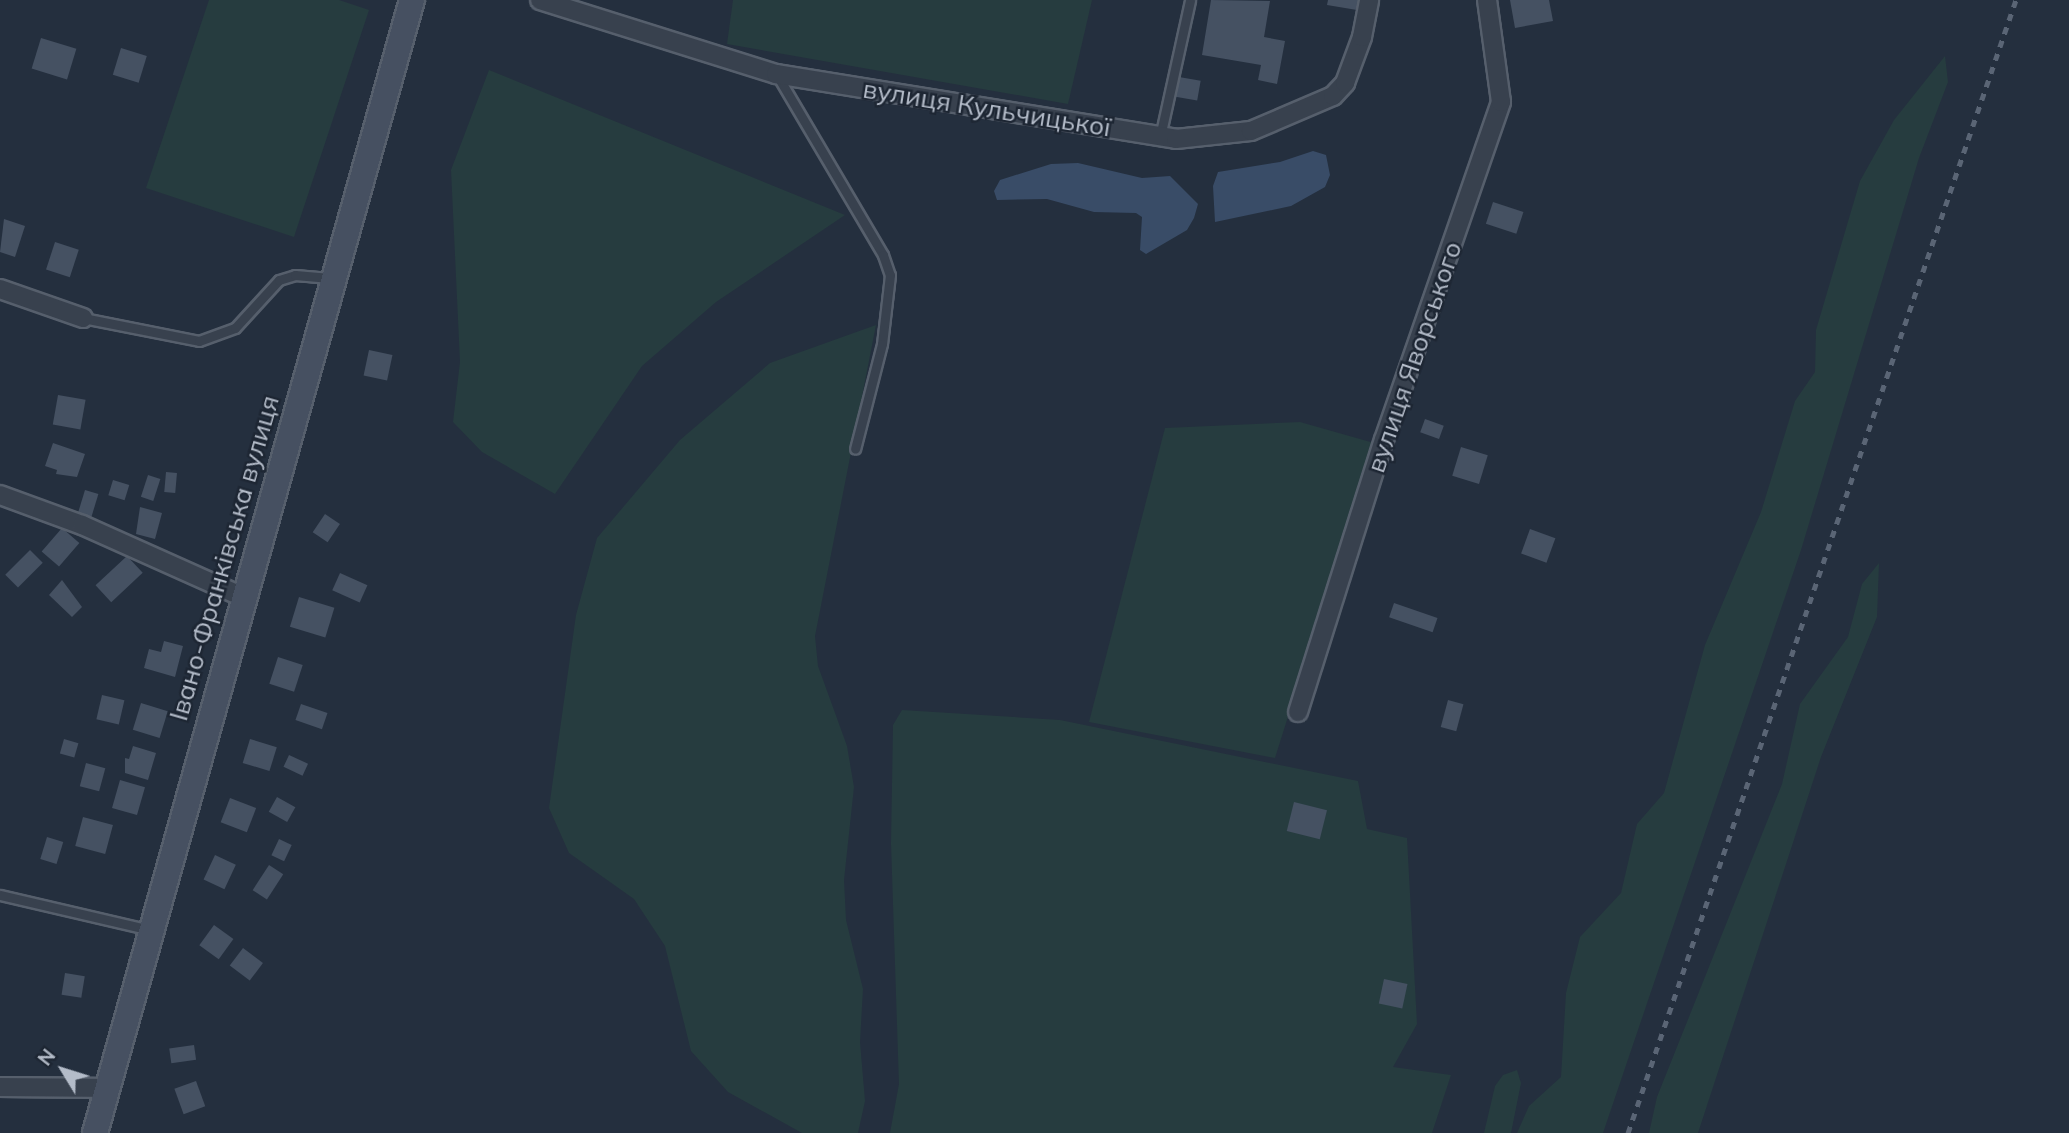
<!DOCTYPE html>
<meta charset="utf-8">
<style>
body{margin:0}
#map{position:relative;width:2069px;height:1133px;overflow:hidden;background:#242f3e;font-family:Mulish,sans-serif}
div>[style]{position:absolute}
.green>*{inset:0;background:#263c3f}
.water>*{inset:0;background:#394c67}
.building>*{inset:0;background:#455162;transform-origin:0 0}
.roads{filter:drop-shadow(2px 0 #565f6c) drop-shadow(-2px 0 #565f6c) drop-shadow(0 2px #565f6c) drop-shadow(0 -2px #565f6c)}
.service>*{height:9px;margin:-4.5px;padding:0 4.5px;transform-origin:4.5px;border-radius:4.5px;background:#38414e}
.minor>*{height:18px;margin:-9px;padding:0 9px;transform-origin:9px;border-radius:9px;background:#38414e}
.secondary>*{height:24px;margin:-12px;padding:0 12px;transform-origin:12px;border-radius:12px;background:#465061}
.rail>*{height:5px;margin-top:-2.5px;transform-origin:0;background:repeating-linear-gradient(90deg,#5a6575 0 7px,transparent 0 14px)}
span{translate:-50% -50%;white-space:nowrap;text-align:center;line-height:1.15;-webkit-text-stroke:5px #1d2633;paint-order:stroke}
.street-label{font-size:26px;color:#b4bcc9}
.north{position:absolute;left:28px;top:1035px;width:70px;height:70px;-webkit-text-stroke:5px #1d2633;paint-order:stroke;rotate:308deg;font-size:19px;font-weight:700;line-height:28px;text-align:center;color:#b4bcc9}
.north::after{content:'';display:block;margin:auto;width:24px;height:32px;background:#b4bcc9;clip-path:polygon(50% 0,100% 100%,50% 72%,0 100%)}
</style>
<div id="map">
<div class="green">
<i style="clip-path:polygon(209px 0,339px 0,369px 10px,294px 237px,146px 188px)"></i>
<i style="clip-path:polygon(733px 0,1092px 0,1068px 104px,727px 44px)"></i>
<i style="clip-path:polygon(1945px 56px,1948px 82px,1919px 158px,1801px 550px,1603px 1133px,1517px 1133px,1529px 1106px,1561px 1077px,1566px 993px,1580px 937px,1621px 893px,1637px 824px,1664px 793px,1705px 645px,1761px 512px,1795px 401px,1815px 372px,1816px 330px,1860px 181px,1894px 120px)"></i>
<i style="clip-path:polygon(489px 70px,845px 215px,716px 302px,642px 366px,555px 494px,482px 452px,453px 422px,460px 362px,451px 170px)"></i>
<i style="clip-path:polygon(876px 325px,815px 636px,818px 666px,847px 746px,854px 787px,844px 880px,846px 920px,863px 989px,860px 1042px,865px 1101px,858px 1133px,802px 1133px,728px 1092px,691px 1051px,665px 946px,634px 899px,569px 853px,549px 808px,576px 615px,597px 538px,680px 440px,770px 363px)"></i>
<i style="clip-path:polygon(1300px 422px,1374px 443px,1275px 758px,1089px 722px,1165px 428px)"></i>
<i style="clip-path:polygon(1879px 563px,1877px 617px,1821px 757px,1698px 1133px,1649px 1133px,1657px 1097px,1782px 784px,1800px 704px,1848px 637px,1862px 584px)"></i>
<i style="clip-path:polygon(902px 710px,1060px 720px,1358px 781px,1367px 829px,1407px 838px,1417px 1024px,1393px 1067px,1451px 1075px,1432px 1133px,890px 1133px,899px 1084px,891px 844px,893px 725px)"></i>
<i style="clip-path:polygon(1517px 1070px,1521px 1083px,1511px 1133px,1484px 1133px,1495px 1086px,1503px 1075px)"></i>
</div>
<div class="water">
<i style="clip-path:polygon(1313px 151px,1326px 155px,1330px 175px,1325px 187px,1291px 206px,1215px 222px,1213px 186px,1218px 172px,1280px 162px)"></i>
<i style="clip-path:polygon(1078px 163px,1142px 178px,1170px 176px,1198px 204px,1194px 218px,1187px 230px,1146px 254px,1140px 250px,1142px 217px,1136px 213px,1094px 212px,1047px 199px,997px 200px,994px 191px,1000px 180px,1051px 164px)"></i>
</div>
<div class="building">
<i style="clip-path:polygon(1211px 0,1270px 1px,1264px 37px,1285px 41px,1277px 84px,1258px 80px,1261px 65px,1202px 55px)"></i>
<i style="clip-path:polygon(1328px 0,1359px 0,1357px 10px,1327px 5px)"></i>
<i style="clip-path:polygon(1510px 0,1549px 0,1553px 21px,1515px 28px)"></i>
<i style="left:41px;top:38px;width:37px;height:32px;rotate:17deg"></i>
<i style="left:121px;top:48px;width:27px;height:28px;rotate:17deg"></i>
<i style="left:1179px;top:77px;width:22px;height:20px;rotate:10deg"></i>
<i style="left:1493px;top:202px;width:32px;height:23px;rotate:18deg"></i>
<i style="clip-path:polygon(4px 219px,25px 226px,15px 257px,0 252px)"></i>
<i style="left:55px;top:242px;width:25px;height:29px;rotate:18deg"></i>
<i style="left:369px;top:350px;width:24px;height:26px;rotate:12deg"></i>
<i style="left:58px;top:395px;width:28px;height:30px;rotate:10deg"></i>
<i style="left:1425px;top:419px;width:20px;height:14px;rotate:20deg"></i>
<i style="clip-path:polygon(53px 443px,85px 454px,77px 477px,56px 474px,57px 470px,45px 466px)"></i>
<i style="left:1461px;top:447px;width:28px;height:30px;rotate:17deg"></i>
<i style="left:166px;top:472px;width:11px;height:20px;rotate:5deg"></i>
<i style="left:148px;top:475px;width:13px;height:23px;rotate:18deg"></i>
<i style="left:113px;top:480px;width:17px;height:16px;rotate:17deg"></i>
<i style="left:85px;top:490px;width:14px;height:26px;rotate:17deg"></i>
<i style="clip-path:polygon(140px 507px,162px 513px,155px 539px,136px 534px)"></i>
<i style="left:325px;top:514px;width:18px;height:22px;rotate:34deg"></i>
<i style="left:62px;top:528px;width:23px;height:31px;rotate:41deg"></i>
<i style="left:1530px;top:529px;width:27px;height:26px;rotate:20deg"></i>
<i style="left:30px;top:550px;width:18px;height:35px;rotate:45deg"></i>
<i style="left:127px;top:556px;width:23px;height:43px;rotate:47deg"></i>
<i style="left:340px;top:573px;width:30px;height:19px;rotate:24deg"></i>
<i style="clip-path:polygon(62px 580px,82px 607px,72px 617px,49px 595px)"></i>
<i style="left:299px;top:597px;width:37px;height:31px;rotate:17deg"></i>
<i style="left:1394px;top:603px;width:46px;height:15px;rotate:19deg"></i>
<i style="clip-path:polygon(164px 641px,183px 646px,175px 677px,144px 668px,149px 649px,161px 652px)"></i>
<i style="left:278px;top:657px;width:26px;height:28px;rotate:18deg"></i>
<i style="left:102px;top:695px;width:23px;height:25px;rotate:13deg"></i>
<i style="left:1448px;top:700px;width:16px;height:28px;rotate:15deg"></i>
<i style="left:141px;top:703px;width:28px;height:28px;rotate:17deg"></i>
<i style="left:301px;top:704px;width:28px;height:17px;rotate:19deg"></i>
<i style="left:64px;top:739px;width:15px;height:15px;rotate:16deg"></i>
<i style="left:250px;top:739px;width:28px;height:25px;rotate:17deg"></i>
<i style="clip-path:polygon(133px 746px,156px 753px,148px 780px,125px 773px,125px 758px,129px 759px)"></i>
<i style="left:289px;top:755px;width:21px;height:13px;rotate:25deg"></i>
<i style="left:86px;top:763px;width:20px;height:24px;rotate:15deg"></i>
<i style="left:120px;top:780px;width:26px;height:29px;rotate:16deg"></i>
<i style="left:277px;top:797px;width:21px;height:17px;rotate:29deg"></i>
<i style="left:230px;top:798px;width:28px;height:26px;rotate:21deg"></i>
<i style="left:1294px;top:802px;width:34px;height:30px;rotate:14deg"></i>
<i style="left:83px;top:817px;width:31px;height:30px;rotate:15deg"></i>
<i style="left:47px;top:837px;width:17px;height:23px;rotate:17deg"></i>
<i style="left:279px;top:839px;width:14px;height:18px;rotate:25deg"></i>
<i style="left:215px;top:855px;width:23px;height:27px;rotate:25deg"></i>
<i style="left:269px;top:865px;width:17px;height:30px;rotate:33deg"></i>
<i style="left:214px;top:925px;width:24px;height:25px;rotate:36deg"></i>
<i style="left:243px;top:948px;width:25px;height:22px;rotate:37deg"></i>
<i style="left:65px;top:973px;width:20px;height:22px;rotate:9deg"></i>
<i style="left:1384px;top:979px;width:24px;height:25px;rotate:12deg"></i>
<i style="left:194px;top:1045px;width:15px;height:25px;rotate:82deg"></i>
<i style="left:196px;top:1081px;width:27px;height:23px;rotate:70deg"></i>
</div>
<div class="roads">
<div class="service">
<i style="left:777px;top:75px;width:209px;rotate:59.5deg"></i>
<i style="left:883px;top:255px;width:21px;rotate:71deg"></i>
<i style="left:890px;top:275px;width:69px;rotate:96.6deg"></i>
<i style="left:882px;top:344px;width:108px;rotate:104.4deg"></i>
<i style="left:1160px;top:137px;width:140px;rotate:-77.6deg"></i>
<i style="left:83px;top:318px;width:118px;rotate:11.2deg"></i>
<i style="left:199px;top:341px;width:38px;rotate:-20deg"></i>
<i style="left:235px;top:328px;width:65px;rotate:-47.5deg"></i>
<i style="left:279px;top:280px;width:17px;rotate:-17deg"></i>
<i style="left:295px;top:275px;width:38px;rotate:5deg"></i>
<i style="left:0;top:895px;width:154px;rotate:13.1deg"></i>
</div>
<div class="minor">
<i style="left:540px;top:0;width:247px;rotate:17.4deg"></i>
<i style="left:776px;top:74px;width:405px;rotate:9.2deg"></i>
<i style="left:1176px;top:139px;width:75px;rotate:-6.1deg"></i>
<i style="left:1251px;top:131px;width:89px;rotate:-23.1deg"></i>
<i style="left:1333px;top:96px;width:18px;rotate:-47deg"></i>
<i style="left:1345px;top:83px;width:49px;rotate:-69.7deg"></i>
<i style="left:1362px;top:37px;width:38px;rotate:-79deg"></i>
<i style="left:0;top:289px;width:88px;rotate:19.3deg"></i>
<i style="left:0;top:495px;width:87px;rotate:20.1deg"></i>
<i style="left:82px;top:525px;width:176px;rotate:24.1deg"></i>
<i style="left:1298px;top:712px;width:285px;rotate:-72.5deg"></i>
<i style="left:1384px;top:440px;width:358px;rotate:-70.9deg"></i>
<i style="left:1501px;top:102px;width:103px;rotate:-97.8deg"></i>
<i style="left:0;top:1087px;width:108px;rotate:0.5deg"></i>
</div>
<div class="secondary">
<i style="left:95px;top:1133px;width:1177px;rotate:-74.37deg"></i>
</div>
</div>
<div class="rail">
<i style="left:1628px;top:1133px;width:1198px;rotate:-71.1deg"></i>
</div>
<div class="street-label">
<span style="left:987px;top:108px;rotate:9deg">вулиця Кульчицької</span>
<span style="left:1414px;top:357px;rotate:-71deg">вулиця Яворського</span>
<span style="left:224px;top:558px;rotate:-74deg">Івано-Франківська вулиця</span>
</div>
<div class="north">N</div>
</div>
